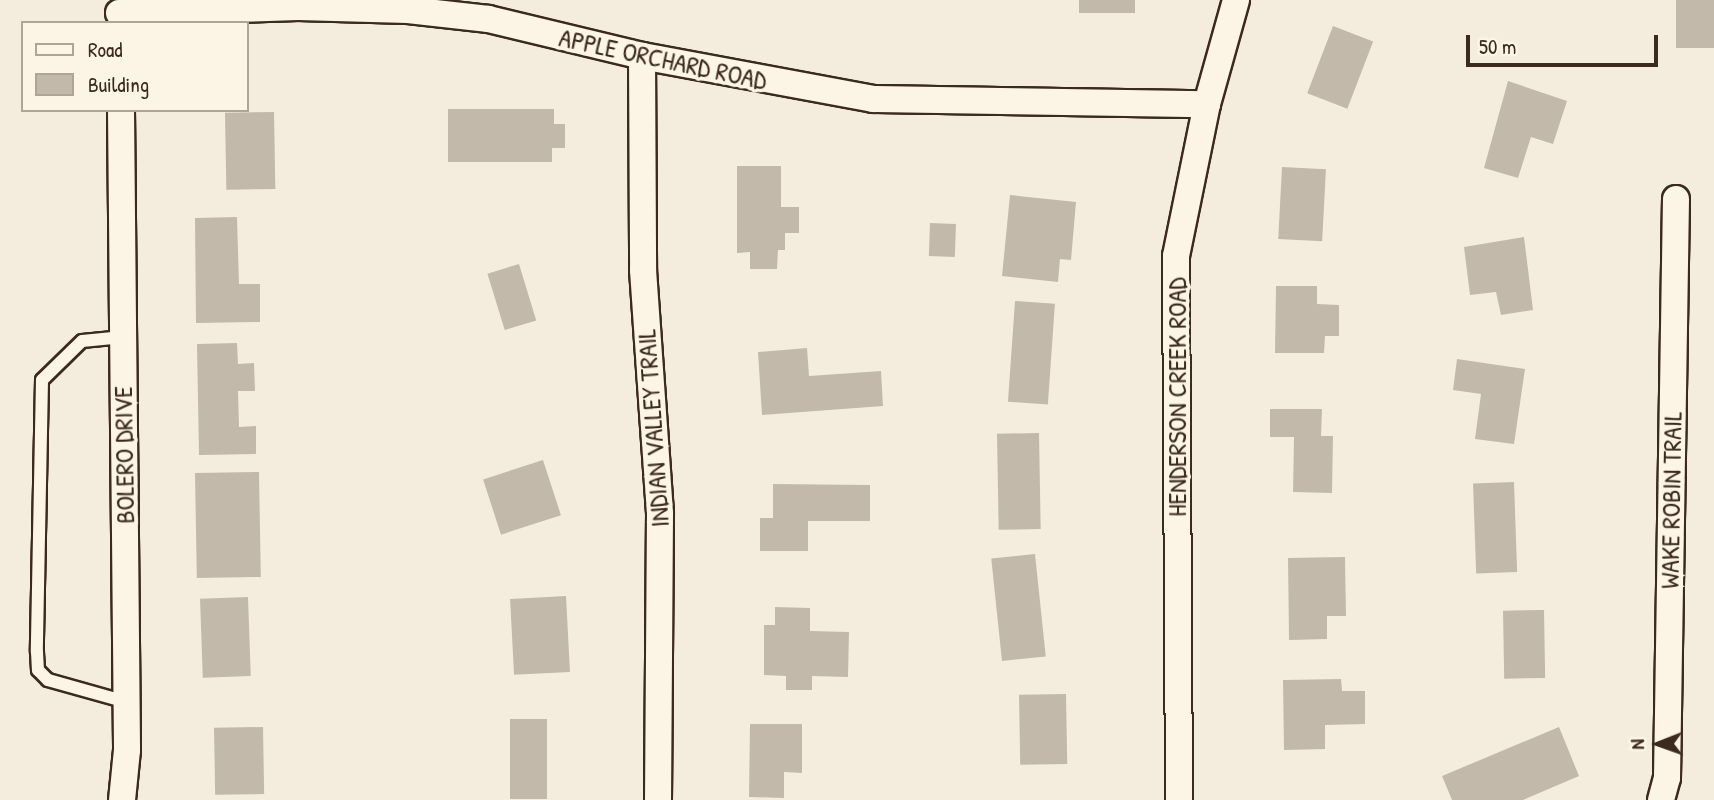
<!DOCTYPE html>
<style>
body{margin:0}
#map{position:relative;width:1714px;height:800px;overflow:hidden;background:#f4eddd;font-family:"Patrick Hand",sans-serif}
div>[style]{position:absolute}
.building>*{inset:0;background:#c3b9aa;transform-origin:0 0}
.roads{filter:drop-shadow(2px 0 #3b2a1e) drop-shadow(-2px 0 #3b2a1e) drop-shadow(0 2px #3b2a1e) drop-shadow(0 -2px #3b2a1e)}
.service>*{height:12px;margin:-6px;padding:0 6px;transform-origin:6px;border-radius:6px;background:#fcf5e5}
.minor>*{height:26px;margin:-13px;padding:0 13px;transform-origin:13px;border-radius:13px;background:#fcf5e5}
span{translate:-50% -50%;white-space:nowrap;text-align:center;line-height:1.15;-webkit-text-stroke:7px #fcf5e5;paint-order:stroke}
.street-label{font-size:26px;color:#3b2a1e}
.legend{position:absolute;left:21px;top:21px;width:228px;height:91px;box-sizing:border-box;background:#fcf5e5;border:2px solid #afa495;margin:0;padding:9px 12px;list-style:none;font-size:21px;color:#3b2a1e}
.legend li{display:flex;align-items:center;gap:14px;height:35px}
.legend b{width:35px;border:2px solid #afa495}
.north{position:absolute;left:1623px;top:709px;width:70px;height:70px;-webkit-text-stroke:5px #fcf5e5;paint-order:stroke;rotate:269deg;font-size:19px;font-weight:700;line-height:28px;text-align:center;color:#3b2a1e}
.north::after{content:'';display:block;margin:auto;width:24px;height:32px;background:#3b2a1e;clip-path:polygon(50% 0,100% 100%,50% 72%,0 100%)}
.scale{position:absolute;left:1466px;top:35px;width:192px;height:32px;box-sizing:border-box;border:4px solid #3b2a1e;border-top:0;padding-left:9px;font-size:21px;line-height:24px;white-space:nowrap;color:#3b2a1e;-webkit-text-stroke:5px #fcf5e5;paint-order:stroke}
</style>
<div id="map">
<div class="building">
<i style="left:1079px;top:0;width:56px;height:13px"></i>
<i style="left:1676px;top:0;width:38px;height:48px"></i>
<i style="left:1333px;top:26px;width:43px;height:72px;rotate:21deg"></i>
<i style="clip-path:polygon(1508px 81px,1567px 101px,1553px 144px,1531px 137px,1518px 178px,1484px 168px)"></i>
<i style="clip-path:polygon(448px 109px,554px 109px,554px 124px,565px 124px,565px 148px,552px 148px,552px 162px,448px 162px)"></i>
<i style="left:274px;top:112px;width:77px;height:49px;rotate:89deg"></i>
<i style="clip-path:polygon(737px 166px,781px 166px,781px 207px,799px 207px,799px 233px,785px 233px,785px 250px,778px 250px,777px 269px,750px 269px,750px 252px,737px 253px)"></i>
<i style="left:1282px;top:167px;width:44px;height:72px;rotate:3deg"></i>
<i style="clip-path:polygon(1010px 195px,1076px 202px,1071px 260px,1060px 259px,1058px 282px,1002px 276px)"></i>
<i style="clip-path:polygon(237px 217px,239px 284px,260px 284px,260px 322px,196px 323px,195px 218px)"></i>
<i style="left:930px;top:223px;width:26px;height:33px;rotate:2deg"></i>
<i style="clip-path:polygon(1524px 237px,1533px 310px,1501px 315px,1496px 292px,1470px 295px,1464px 247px)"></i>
<i style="left:519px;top:264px;width:59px;height:33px;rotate:73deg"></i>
<i style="clip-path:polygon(1276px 286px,1317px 286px,1317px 304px,1339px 305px,1339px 336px,1325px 336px,1324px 353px,1275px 353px)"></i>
<i style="left:1015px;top:301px;width:40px;height:101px;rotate:4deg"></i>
<i style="clip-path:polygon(237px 343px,238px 364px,254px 363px,255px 391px,238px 391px,239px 427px,256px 426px,256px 454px,199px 455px,197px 344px)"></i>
<i style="clip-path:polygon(807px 348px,809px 376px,881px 371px,883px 406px,762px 415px,758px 352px)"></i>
<i style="clip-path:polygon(1457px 359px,1525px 369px,1514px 444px,1475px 439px,1481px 394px,1453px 390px)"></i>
<i style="clip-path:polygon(1270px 409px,1322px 409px,1321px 436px,1333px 436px,1332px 493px,1293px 492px,1294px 437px,1270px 437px)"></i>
<i style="left:1039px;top:433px;width:96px;height:42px;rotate:89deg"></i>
<i style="left:543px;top:460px;width:58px;height:63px;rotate:72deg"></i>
<i style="left:259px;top:472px;width:105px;height:64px;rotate:89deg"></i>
<i style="left:1514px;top:482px;width:90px;height:41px;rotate:88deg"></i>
<i style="clip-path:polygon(773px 484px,870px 485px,870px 521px,808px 521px,808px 551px,760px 551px,760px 518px,773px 518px)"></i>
<i style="left:1035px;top:554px;width:103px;height:44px;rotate:84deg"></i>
<i style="clip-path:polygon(1345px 557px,1346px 616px,1327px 616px,1327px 639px,1289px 640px,1288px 558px)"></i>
<i style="left:566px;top:596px;width:76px;height:56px;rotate:87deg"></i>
<i style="left:248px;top:597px;width:79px;height:48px;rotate:88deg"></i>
<i style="clip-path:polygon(775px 607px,810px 608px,810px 631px,849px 632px,848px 677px,812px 676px,812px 690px,786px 690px,786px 676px,764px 675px,764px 625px,775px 625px)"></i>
<i style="left:1544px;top:610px;width:68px;height:41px;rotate:89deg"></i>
<i style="clip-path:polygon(1341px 679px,1342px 691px,1365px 691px,1365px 724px,1325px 725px,1325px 749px,1284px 750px,1283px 680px)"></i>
<i style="left:1066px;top:694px;width:70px;height:47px;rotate:89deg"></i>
<i style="left:510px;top:719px;width:37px;height:80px"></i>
<i style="clip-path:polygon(750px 724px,802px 724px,802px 773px,784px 772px,784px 798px,749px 797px)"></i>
<i style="left:263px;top:727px;width:67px;height:49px;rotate:89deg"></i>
<i style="clip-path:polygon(1559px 727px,1579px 776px,1523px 800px,1452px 800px,1442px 776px)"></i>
</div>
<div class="roads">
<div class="service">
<i style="left:123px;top:337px;width:41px;rotate:174.4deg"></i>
<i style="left:82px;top:341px;width:56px;rotate:135.7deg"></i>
<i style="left:42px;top:380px;width:272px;rotate:91.1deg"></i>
<i style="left:37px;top:652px;width:18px;rotate:87deg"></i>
<i style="left:38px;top:670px;width:14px;rotate:45deg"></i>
<i style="left:48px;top:680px;width:82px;rotate:15.6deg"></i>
</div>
<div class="minor">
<i style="left:119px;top:13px;width:179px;rotate:-1.9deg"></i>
<i style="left:298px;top:7px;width:110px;rotate:1.6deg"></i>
<i style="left:408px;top:10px;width:81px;rotate:6.4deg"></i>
<i style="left:488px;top:19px;width:158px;rotate:13.5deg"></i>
<i style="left:642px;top:56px;width:235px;rotate:10.5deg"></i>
<i style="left:873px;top:99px;width:334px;rotate:0.9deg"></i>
<i style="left:642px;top:56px;width:214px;rotate:89.7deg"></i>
<i style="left:643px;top:270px;width:245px;rotate:86deg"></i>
<i style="left:660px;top:514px;width:286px;rotate:90.4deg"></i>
<i style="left:121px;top:110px;width:640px;rotate:89.46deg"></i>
<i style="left:127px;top:750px;width:50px;rotate:95.7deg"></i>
<i style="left:1179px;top:800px;width:544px;rotate:-90.32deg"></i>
<i style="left:1176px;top:256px;width:155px;rotate:-78.5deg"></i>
<i style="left:1207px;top:104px;width:108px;rotate:-74.4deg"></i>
<i style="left:1661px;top:800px;width:23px;rotate:-75deg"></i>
<i style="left:1667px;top:778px;width:579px;rotate:-89.11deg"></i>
</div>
</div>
<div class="street-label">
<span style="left:663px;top:59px;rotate:12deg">APPLE ORCHARD ROAD</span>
<span style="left:1177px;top:397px;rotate:-90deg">HENDERSON CREEK ROAD</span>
<span style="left:653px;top:428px;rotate:-94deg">INDIAN VALLEY TRAIL</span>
<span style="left:124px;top:455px;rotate:-91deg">BOLERO DRIVE</span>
<span style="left:1671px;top:500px;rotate:-89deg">WAKE ROBIN TRAIL</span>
</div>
<ul class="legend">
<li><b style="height:9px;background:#fcf5e5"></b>Road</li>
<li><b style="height:19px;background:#c3b9aa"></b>Building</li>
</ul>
<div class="north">N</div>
<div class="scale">50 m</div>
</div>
